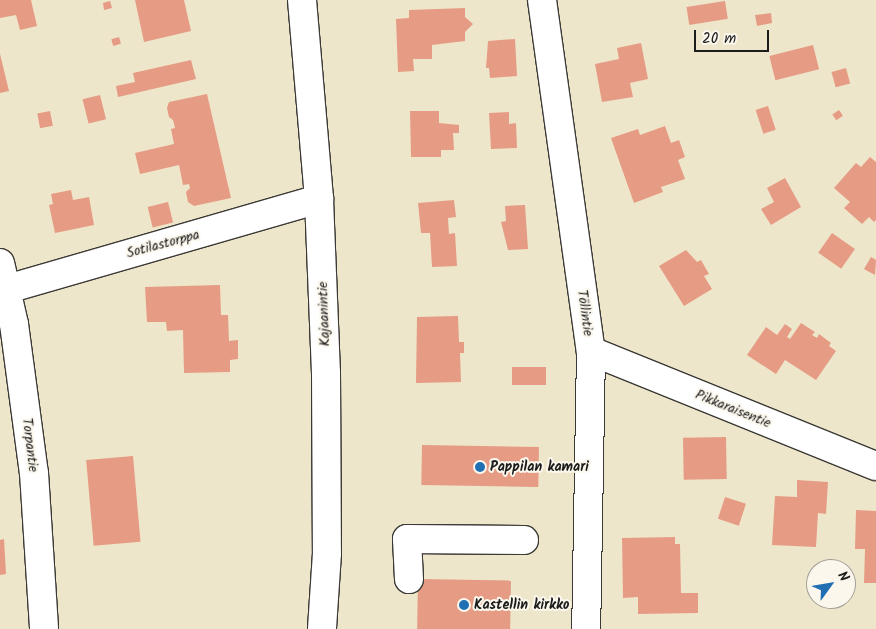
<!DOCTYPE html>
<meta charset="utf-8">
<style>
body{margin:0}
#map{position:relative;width:876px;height:629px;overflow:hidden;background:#eee6ca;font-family:Kalam,sans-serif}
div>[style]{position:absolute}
.building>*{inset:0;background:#e69b84;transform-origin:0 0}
.roads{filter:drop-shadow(1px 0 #3c3a36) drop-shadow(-1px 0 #3c3a36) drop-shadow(0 1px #3c3a36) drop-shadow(0 -1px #3c3a36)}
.street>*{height:28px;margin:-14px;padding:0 14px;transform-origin:14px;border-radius:14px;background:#fff}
.secondary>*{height:28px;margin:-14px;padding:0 14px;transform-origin:14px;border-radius:14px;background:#fff}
.dots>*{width:14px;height:14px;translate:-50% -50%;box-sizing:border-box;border:2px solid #fbf7ec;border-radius:50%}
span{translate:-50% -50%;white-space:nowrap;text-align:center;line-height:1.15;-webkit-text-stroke:4px #fbf7ec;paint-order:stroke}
.street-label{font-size:14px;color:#1c1c1c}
.poi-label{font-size:14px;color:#1c1c1c;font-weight:700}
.left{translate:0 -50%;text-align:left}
.north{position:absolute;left:806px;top:559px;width:50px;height:50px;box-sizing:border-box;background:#fbf7ec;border:1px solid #a29f99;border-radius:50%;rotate:58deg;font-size:14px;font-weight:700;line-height:20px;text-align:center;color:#1c1c1c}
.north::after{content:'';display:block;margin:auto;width:18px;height:22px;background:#1f6fb2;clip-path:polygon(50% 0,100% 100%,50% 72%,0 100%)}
.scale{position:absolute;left:694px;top:30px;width:75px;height:22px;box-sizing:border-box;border:2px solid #1c1c1c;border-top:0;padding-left:6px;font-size:15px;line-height:18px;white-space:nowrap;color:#1c1c1c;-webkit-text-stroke:4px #fbf7ec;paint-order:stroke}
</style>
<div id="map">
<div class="building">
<i style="clip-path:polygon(0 0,31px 0,37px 26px,20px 30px,16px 15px,0 18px)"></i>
<i style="clip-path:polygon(135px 0,184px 0,191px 31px,144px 42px)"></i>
<i style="clip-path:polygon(110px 1px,112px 8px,104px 10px,103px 3px)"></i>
<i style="left:725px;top:1px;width:18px;height:39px;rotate:81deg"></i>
<i style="clip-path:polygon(465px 8px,465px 17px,473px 24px,465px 32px,465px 41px,432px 45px,432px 59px,413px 59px,414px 71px,398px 72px,396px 19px,409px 18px,409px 10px)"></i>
<i style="clip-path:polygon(771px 13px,772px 23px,757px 26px,755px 15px)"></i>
<i style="left:119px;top:37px;width:7px;height:8px;rotate:74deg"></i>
<i style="clip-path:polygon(515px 39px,517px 76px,490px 78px,489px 68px,486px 68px,488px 41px)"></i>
<i style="clip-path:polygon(641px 43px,648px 79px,630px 83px,633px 97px,602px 102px,595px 64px,619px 59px,617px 48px)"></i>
<i style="left:813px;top:45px;width:25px;height:45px;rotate:76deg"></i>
<i style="clip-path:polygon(0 54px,9px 91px,0 93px)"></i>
<i style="clip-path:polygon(191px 60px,196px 79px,118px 97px,116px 86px,135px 82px,133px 73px)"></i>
<i style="left:846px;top:68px;width:16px;height:15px;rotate:75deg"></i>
<i style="clip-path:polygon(207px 94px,231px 198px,194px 206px,188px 202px,186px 192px,190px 188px,189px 184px,183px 185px,179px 165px,140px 174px,135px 153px,174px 144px,171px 129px,175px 128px,173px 120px,169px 117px,167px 108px,169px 102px)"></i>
<i style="left:100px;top:95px;width:25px;height:18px;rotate:76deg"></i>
<i style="left:768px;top:106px;width:25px;height:13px;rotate:72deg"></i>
<i style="left:839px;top:110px;width:7px;height:8px;rotate:56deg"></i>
<i style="left:50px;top:111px;width:15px;height:13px;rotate:79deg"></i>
<i style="clip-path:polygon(410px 111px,439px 111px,439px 123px,459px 125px,459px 133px,453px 133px,454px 150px,441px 150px,441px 157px,411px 157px)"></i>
<i style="clip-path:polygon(509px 112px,509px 124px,516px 123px,517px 148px,491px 149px,489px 113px)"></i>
<i style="clip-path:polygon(665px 126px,671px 143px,679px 140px,685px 157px,678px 160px,685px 179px,661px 187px,663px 192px,634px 203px,611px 138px,638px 129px,640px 135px)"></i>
<i style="clip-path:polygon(870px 157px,876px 162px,876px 220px,874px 222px,869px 217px,862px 224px,844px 208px,850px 202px,834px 188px,856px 163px,861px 167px)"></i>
<i style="clip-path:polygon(785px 178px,801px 207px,771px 225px,761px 209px,774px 202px,767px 188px)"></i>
<i style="clip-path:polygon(71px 190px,73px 200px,89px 197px,94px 225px,55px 233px,49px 205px,53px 204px,51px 194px)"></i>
<i style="clip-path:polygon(454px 200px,456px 217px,448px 218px,449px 234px,455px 233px,457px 266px,432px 267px,430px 233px,421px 233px,418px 203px)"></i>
<i style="left:168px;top:202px;width:21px;height:21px;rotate:76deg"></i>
<i style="clip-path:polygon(525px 205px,528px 249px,508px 250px,501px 222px,506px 221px,505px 206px)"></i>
<i style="left:832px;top:233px;width:28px;height:24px;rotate:35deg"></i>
<i style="clip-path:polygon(686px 250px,697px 262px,701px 260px,709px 274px,704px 276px,712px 289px,684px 306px,659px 266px)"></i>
<i style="clip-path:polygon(871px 257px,876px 260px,875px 275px,864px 269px)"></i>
<i style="clip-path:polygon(220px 285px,221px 315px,228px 315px,229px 341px,238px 340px,238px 359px,230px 360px,230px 372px,184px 373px,183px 330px,167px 331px,166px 322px,147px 322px,145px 287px)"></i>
<i style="clip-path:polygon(458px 316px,459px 342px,464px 342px,464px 353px,460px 353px,461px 382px,416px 383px,417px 317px)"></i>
<i style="clip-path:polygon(801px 323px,815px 332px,812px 335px,817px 338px,819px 334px,831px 343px,829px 346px,836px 351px,816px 380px,785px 360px,776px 374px,747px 355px,766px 327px,777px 335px,785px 324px,792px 329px,787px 337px,790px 339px)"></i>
<i style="left:512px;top:367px;width:34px;height:18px"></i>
<i style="left:726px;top:437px;width:42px;height:43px;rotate:89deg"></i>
<i style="left:422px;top:445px;width:117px;height:40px;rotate:1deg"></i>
<i style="left:133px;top:456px;width:86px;height:47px;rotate:85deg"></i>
<i style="clip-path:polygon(797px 480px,828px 482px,826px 514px,818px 513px,816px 547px,772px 545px,775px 496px,797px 497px)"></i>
<i style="left:725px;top:497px;width:22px;height:23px;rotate:18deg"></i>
<i style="clip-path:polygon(856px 510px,876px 511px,876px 583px,864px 583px,865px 549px,855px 549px)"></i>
<i style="clip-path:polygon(675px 537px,675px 544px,680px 544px,681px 593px,698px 593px,698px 613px,638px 614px,638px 597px,623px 598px,622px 538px)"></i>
<i style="clip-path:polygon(4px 539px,6px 574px,0 575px,0 540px)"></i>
<i style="left:418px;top:579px;width:93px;height:50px;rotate:1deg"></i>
</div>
<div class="roads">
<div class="street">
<i style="left:542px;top:0;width:354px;rotate:82.1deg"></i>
<i style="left:591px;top:351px;width:278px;rotate:91deg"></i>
<i style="left:0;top:263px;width:63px;rotate:77.1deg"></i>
<i style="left:14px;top:324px;width:150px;rotate:82.4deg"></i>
<i style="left:34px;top:473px;width:156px;rotate:86.3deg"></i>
<i style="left:7px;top:289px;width:325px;rotate:-16.1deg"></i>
<i style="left:591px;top:351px;width:307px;rotate:22deg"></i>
<i style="left:409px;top:579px;width:40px;rotate:-92.9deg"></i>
<i style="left:407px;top:539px;width:117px;rotate:0.5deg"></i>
</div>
<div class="secondary">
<i style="left:302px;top:0;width:200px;rotate:85.1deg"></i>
<i style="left:319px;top:199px;width:174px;rotate:87.7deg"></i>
<i style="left:326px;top:373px;width:180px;rotate:89.7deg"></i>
<i style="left:327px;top:553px;width:76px;rotate:93.8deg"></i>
</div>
</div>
<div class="dots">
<i style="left:480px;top:467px;background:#1f6fb2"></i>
<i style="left:464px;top:605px;background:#1f6fb2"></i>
</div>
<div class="street-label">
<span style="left:163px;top:244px;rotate:-15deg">Sotilastorppa</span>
<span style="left:585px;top:313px;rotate:82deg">Töllintie</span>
<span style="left:324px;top:314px;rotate:-92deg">Kajaanintie</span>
<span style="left:733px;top:409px;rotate:22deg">Pikkaraisentie</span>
<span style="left:30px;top:445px;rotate:83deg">Torpantie</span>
</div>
<div class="poi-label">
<span class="left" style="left:490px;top:467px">Pappilan kamari</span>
<span class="left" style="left:474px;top:605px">Kastellin kirkko</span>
</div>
<div class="north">N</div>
<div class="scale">20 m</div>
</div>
